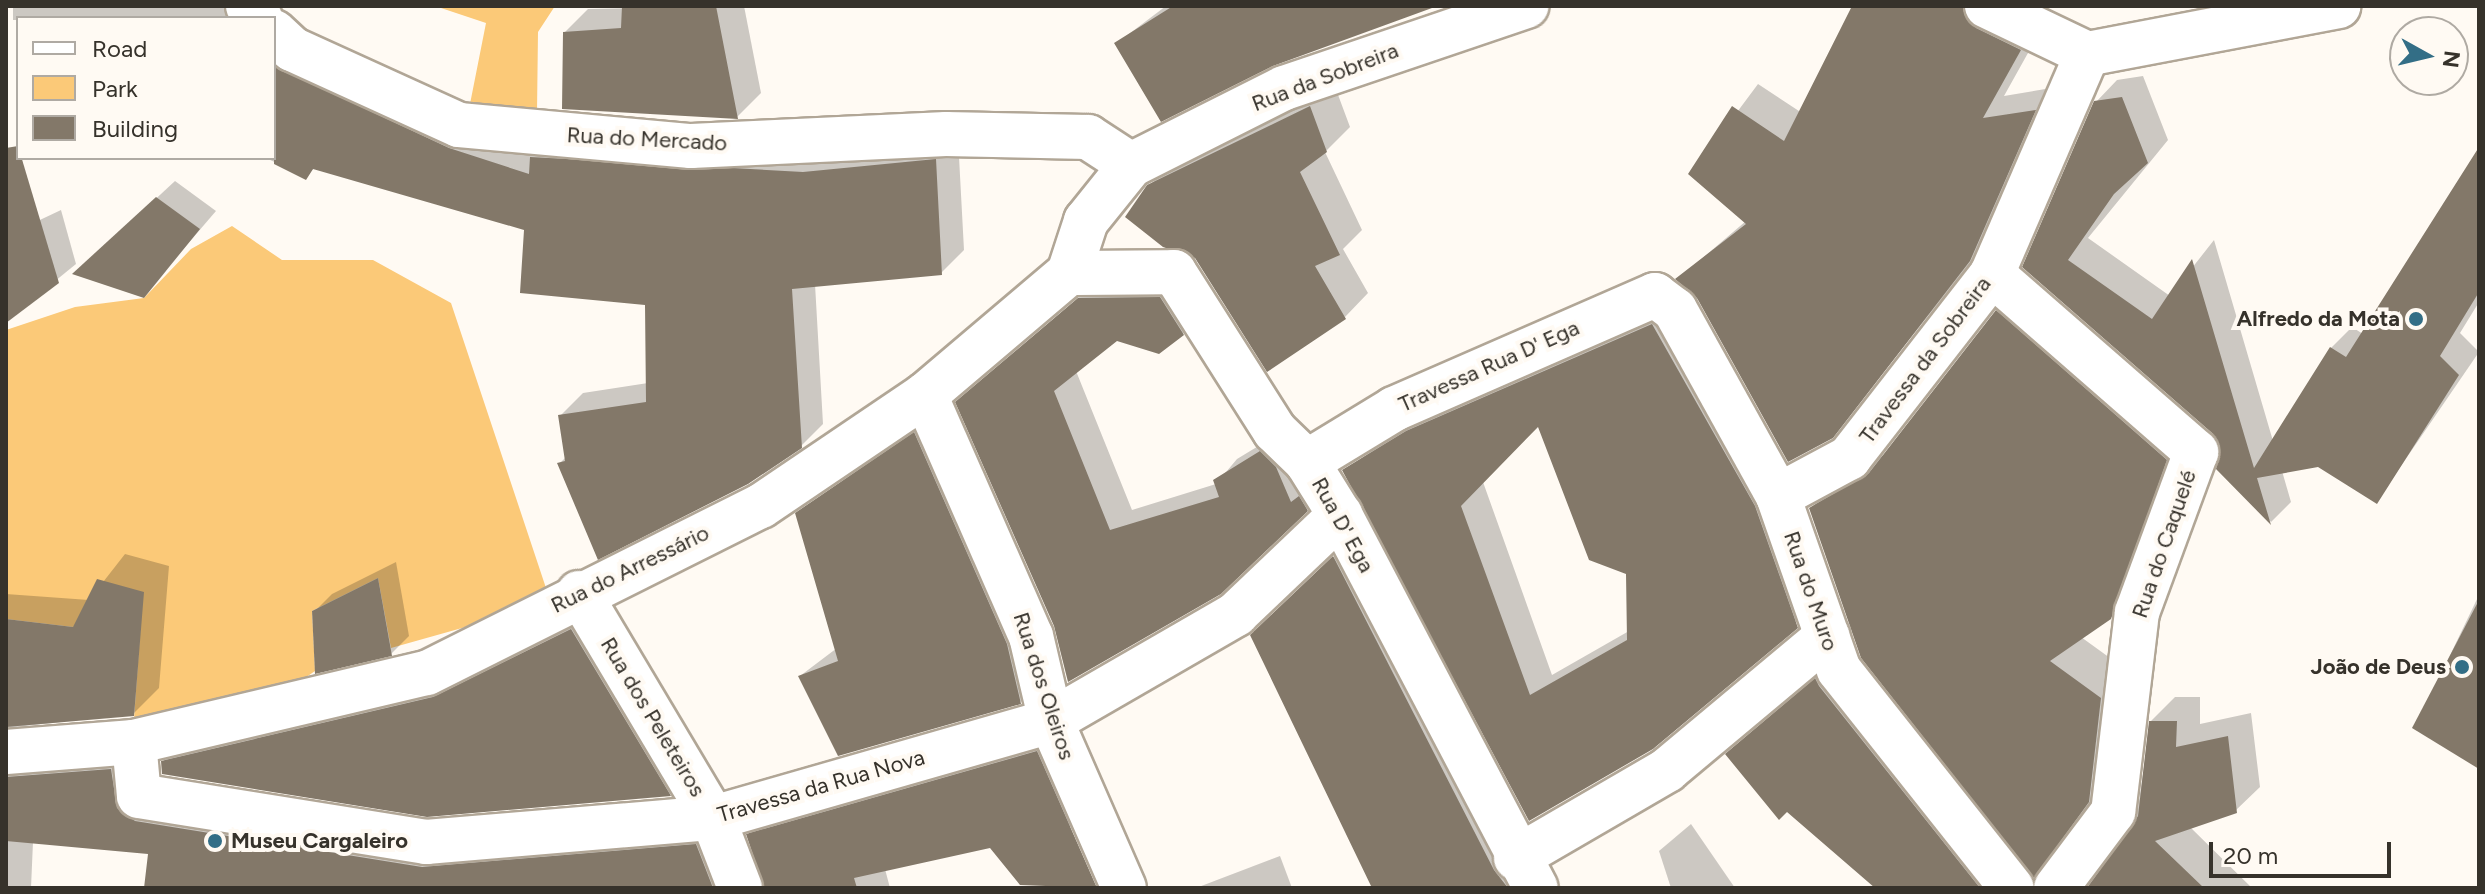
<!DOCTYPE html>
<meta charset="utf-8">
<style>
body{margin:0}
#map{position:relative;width:2485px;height:894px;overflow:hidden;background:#fffaf3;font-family:Figtree,sans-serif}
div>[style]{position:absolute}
.green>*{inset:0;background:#fbc978}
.shadow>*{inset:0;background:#0003;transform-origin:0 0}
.building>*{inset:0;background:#837869}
.roads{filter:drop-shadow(2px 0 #b1a696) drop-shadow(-2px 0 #b1a696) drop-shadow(0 2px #b1a696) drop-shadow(0 -2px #b1a696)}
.minor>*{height:44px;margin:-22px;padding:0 22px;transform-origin:22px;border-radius:22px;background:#fff}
.dots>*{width:22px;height:22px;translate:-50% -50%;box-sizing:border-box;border:4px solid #fffaf3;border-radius:50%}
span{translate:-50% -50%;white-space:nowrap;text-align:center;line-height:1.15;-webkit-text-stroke:8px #fffaf3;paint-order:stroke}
.street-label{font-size:22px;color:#36322b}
.poi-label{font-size:22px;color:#36322b;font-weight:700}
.right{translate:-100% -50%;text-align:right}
.left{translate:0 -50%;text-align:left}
.frame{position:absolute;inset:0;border:8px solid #36322b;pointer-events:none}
.legend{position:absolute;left:16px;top:16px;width:260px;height:144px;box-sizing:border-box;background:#fffaf3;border:2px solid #afaaa3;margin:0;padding:10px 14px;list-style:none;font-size:24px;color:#36322b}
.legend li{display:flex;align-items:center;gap:16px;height:40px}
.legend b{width:40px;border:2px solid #afaaa3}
.north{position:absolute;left:2389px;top:16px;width:80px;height:80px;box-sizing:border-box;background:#fffaf3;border:2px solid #afaaa3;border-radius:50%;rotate:98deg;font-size:22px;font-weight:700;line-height:32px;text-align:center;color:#36322b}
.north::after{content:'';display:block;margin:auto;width:28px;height:36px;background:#336e86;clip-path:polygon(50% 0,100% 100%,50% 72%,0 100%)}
.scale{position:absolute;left:2209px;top:842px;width:182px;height:36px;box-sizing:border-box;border:4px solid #36322b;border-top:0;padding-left:10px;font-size:24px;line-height:28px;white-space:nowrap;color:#36322b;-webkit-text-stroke:6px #fffaf3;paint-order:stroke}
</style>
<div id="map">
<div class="green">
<i style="clip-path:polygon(435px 6px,555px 6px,538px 32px,537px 112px,469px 109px,486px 23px)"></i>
<i style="clip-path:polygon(232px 226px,282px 260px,373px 260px,451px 303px,551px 603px,391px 648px,378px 578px,312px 611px,315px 671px,292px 687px,134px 719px,143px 592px,73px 627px,6px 619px,6px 330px,75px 307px,144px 298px,191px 249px)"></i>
</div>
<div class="shadow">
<i style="left:13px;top:6px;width:245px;height:14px"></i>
<i style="clip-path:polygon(744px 6px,761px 93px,737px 117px,565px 32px,588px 9px)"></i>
<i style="clip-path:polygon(1166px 6px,1428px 6px,1117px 43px)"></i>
<i style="clip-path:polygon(1854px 6px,2006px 6px,2043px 26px,2004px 96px,2057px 87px,1993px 235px,1831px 437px,1678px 279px,1746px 221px,1691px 174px,1758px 84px,1802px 113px)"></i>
<i style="clip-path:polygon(274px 21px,472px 126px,958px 138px,964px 250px,941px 273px,815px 284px,823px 424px,800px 447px,559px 464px,566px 457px,560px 416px,583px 393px,648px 383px,647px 304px,527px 228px,315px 167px,306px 177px,266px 158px,274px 158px)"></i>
<i style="clip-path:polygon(2143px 76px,2168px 140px,2088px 238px,2170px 296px,2214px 240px,2273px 441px,2331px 348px,2352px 327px,2363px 334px,2479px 150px,2479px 302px,2460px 333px,2479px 352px,2377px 501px,2319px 464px,2282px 471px,2291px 502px,2271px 522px,2219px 468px,2222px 446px,2214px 432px,2025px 267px,2096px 102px,2117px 80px)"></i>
<i style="clip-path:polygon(1334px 84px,1350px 127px,1325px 152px,1362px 230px,1343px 249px,1368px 293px,1345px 317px,1149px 186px,1173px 162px)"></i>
<i style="clip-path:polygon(175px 181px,216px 211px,143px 296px,93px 257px)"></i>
<i style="clip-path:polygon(61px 210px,76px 264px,6px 321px,6px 236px)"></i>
<i style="clip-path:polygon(1182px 276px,1205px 312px,1183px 334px,1158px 352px,1116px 339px,1076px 371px,1132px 510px,1216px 484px,1237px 459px,1283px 431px,1328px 488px,1307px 510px,1056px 625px,958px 402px,1102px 277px)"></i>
<i style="clip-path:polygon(2024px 284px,2193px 432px,2138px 589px,2081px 637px,2128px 671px,2116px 773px,2034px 875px,1811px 508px,1838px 481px,1887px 453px)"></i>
<i style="clip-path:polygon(evenodd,1674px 303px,1819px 604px,1530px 819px,1344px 471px,1430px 409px,1674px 303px,1539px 424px,1628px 573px,1629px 631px,1552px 675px,1483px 482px,1539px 424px)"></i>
<i style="clip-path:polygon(938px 411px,1044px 678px,1020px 702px,800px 676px,837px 648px,797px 514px)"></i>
<i style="clip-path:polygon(1360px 532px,1548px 883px,1560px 888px,1374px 888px,1278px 609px)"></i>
<i style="clip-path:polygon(125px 554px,169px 566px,159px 688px,133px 714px,7px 728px,21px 749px,137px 744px,143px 782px,450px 841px,722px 819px,743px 872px,764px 888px,146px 888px,150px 852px,33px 842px,31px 888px,6px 888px,6px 594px,89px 600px)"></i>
<i style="clip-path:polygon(396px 562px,409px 636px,391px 654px,314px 612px,332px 594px)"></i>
<i style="clip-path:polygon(2479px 595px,2479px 766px,2415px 728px)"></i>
<i style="clip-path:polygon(595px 607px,693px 771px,670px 794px,427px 815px,163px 762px,187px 738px)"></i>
<i style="clip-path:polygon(1840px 656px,2017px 880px,2036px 888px,1879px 888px,1727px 754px)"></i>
<i style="clip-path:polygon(2175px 697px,2200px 697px,2200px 724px,2251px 713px,2260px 787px,2235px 811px,2190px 827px,2252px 888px,2086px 888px,2135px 827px,2151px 721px)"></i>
<i style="clip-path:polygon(1063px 726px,1096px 802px,1070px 827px,885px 869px,890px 888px,766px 888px,748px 835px,774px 809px)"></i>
<i style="clip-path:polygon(1691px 824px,1735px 888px,1671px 888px,1659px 851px)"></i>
<i style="clip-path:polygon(1280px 856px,1292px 888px,1196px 888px)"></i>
</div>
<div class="building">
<i style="clip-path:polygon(622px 6px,716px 6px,738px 119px,562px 109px,563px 32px,621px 28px)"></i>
<i style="clip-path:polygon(1173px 6px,1431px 6px,1432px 8px,1273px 66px,1161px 122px,1114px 43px)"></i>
<i style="clip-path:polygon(1852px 6px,1962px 6px,1976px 28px,2021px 50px,1983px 118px,2036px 110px,1970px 261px,1833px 438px,1788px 462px,1697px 298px,1675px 279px,1746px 224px,1688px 174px,1732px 106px,1784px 141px)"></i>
<i style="clip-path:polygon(274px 66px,449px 148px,529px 174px,530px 157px,803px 172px,936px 159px,942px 275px,792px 289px,802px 448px,748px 484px,598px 560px,557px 463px,565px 461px,558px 415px,646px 402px,645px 305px,520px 293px,524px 230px,313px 169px,306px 180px,274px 164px)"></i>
<i style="clip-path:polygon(2122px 97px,2148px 163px,2114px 194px,2068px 260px,2152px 319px,2192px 259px,2254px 468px,2330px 347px,2346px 357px,2479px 147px,2479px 292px,2440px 356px,2459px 375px,2377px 504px,2318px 467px,2257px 478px,2271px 525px,2216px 469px,2220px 447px,2212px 433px,2022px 267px,2094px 101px)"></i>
<i style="clip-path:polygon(1310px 106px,1327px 152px,1300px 172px,1340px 255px,1315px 266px,1346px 319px,1267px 372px,1195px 258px,1163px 247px,1125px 217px,1147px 185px)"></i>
<i style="clip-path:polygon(18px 146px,59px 283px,6px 323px,6px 148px)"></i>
<i style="clip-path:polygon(156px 197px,200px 229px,144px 298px,72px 274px)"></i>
<i style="clip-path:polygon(1160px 297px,1184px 335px,1159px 354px,1117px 341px,1054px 391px,1110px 530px,1219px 497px,1213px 480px,1260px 451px,1276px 467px,1291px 502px,1299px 496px,1308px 511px,1221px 594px,1068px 682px,1054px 626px,955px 402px,1078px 298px)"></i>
<i style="clip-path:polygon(1996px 310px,2167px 460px,2111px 619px,2050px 661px,2101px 698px,2089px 802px,2034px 878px,1861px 658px,1809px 508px,1869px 473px)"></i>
<i style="clip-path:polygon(evenodd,1652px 324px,1755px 506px,1798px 628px,1653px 749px,1529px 821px,1342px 470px,1406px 431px,1652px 324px,1538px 427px,1589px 560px,1626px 574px,1627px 640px,1530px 695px,1461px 506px,1538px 427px)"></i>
<i style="clip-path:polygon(914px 432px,1007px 644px,1021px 704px,838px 756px,798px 676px,838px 661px,795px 513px)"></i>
<i style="clip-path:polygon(1333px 556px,1494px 870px,1508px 888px,1372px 888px,1250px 635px)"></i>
<i style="clip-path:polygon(378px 578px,392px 656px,315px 674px,312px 611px)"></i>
<i style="clip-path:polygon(97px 579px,144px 592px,134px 716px,6px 727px,6px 619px,73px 627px)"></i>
<i style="clip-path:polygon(2479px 600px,2479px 769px,2412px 728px)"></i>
<i style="clip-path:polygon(571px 629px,671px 796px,427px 817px,162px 774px,161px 761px,433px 697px)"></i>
<i style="clip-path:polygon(1815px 678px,1819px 686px,1980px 888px,1875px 888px,1787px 812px,1779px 820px,1725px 754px)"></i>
<i style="clip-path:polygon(2149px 721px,2177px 721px,2176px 747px,2228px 736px,2237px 813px,2155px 841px,2204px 888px,2087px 888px,2138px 816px)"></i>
<i style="clip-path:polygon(1037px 751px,1097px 888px,1020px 885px,990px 848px,854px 878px,857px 888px,764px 888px,746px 834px)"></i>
<i style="clip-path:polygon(111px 769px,117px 808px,135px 821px,422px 867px,696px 844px,713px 888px,144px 888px,148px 854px,6px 841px,6px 777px)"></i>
</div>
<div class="roads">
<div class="minor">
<i style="left:248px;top:6px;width:17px;rotate:45deg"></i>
<i style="left:1987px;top:6px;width:111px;rotate:25.6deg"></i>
<i style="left:274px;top:32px;width:25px;rotate:43deg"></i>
<i style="left:292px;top:49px;width:183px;rotate:24.5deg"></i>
<i style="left:459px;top:125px;width:233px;rotate:5.2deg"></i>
<i style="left:691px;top:146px;width:255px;rotate:-2.7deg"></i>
<i style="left:946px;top:134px;width:142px;rotate:1.2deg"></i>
<i style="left:1088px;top:137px;width:51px;rotate:33.1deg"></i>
<i style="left:2087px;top:54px;width:256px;rotate:-10.8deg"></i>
<i style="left:1069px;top:273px;width:105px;rotate:-0.5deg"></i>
<i style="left:1174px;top:272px;width:188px;rotate:57.6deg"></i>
<i style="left:1275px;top:431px;width:45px;rotate:44.1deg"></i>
<i style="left:1307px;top:462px;width:62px;rotate:58.1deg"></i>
<i style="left:1340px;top:515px;width:421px;rotate:62.3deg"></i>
<i style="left:1992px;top:274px;width:271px;rotate:41.1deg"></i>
<i style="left:2196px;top:452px;width:171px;rotate:110.2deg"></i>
<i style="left:2137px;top:612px;width:201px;rotate:96.8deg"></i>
<i style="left:2113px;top:812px;width:95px;rotate:126.9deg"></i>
<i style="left:925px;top:395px;width:263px;rotate:66.3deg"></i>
<i style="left:1031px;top:636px;width:87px;rotate:76.8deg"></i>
<i style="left:1051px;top:721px;width:182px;rotate:66.4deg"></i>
<i style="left:1307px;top:462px;width:102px;rotate:-31.3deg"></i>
<i style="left:1394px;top:409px;width:285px;rotate:-23.6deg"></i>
<i style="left:1655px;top:295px;width:25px;rotate:37deg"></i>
<i style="left:1675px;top:310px;width:213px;rotate:61deg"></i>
<i style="left:1778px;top:496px;width:184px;rotate:70.7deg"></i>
<i style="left:1839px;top:670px;width:278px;rotate:51.6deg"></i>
<i style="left:1778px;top:496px;width:81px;rotate:-28.2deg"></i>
<i style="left:1849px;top:458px;width:233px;rotate:-52.1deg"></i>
<i style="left:1992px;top:274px;width:240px;rotate:-66.6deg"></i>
<i style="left:579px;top:593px;width:262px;rotate:59.2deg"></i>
<i style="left:713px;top:818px;width:75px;rotate:68.9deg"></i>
<i style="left:134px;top:742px;width:54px;rotate:84.7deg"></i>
<i style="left:139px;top:796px;width:291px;rotate:9.1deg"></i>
<i style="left:426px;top:842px;width:288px;rotate:-4.8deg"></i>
<i style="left:713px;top:818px;width:352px;rotate:-16deg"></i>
<i style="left:1051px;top:721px;width:214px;rotate:-30deg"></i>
<i style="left:1236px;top:614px;width:144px;rotate:-43.6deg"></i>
<i style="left:6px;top:752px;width:128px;rotate:-4.5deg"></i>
<i style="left:134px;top:742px;width:301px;rotate:-13.3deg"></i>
<i style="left:427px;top:673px;width:373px;rotate:-26.6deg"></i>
<i style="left:761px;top:506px;width:198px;rotate:-34.1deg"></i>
<i style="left:925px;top:395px;width:189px;rotate:-40.3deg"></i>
<i style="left:1069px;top:273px;width:55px;rotate:-71.9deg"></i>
<i style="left:1086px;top:221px;width:72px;rotate:-51.2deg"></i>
<i style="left:1131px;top:165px;width:171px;rotate:-26.7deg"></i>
<i style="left:1284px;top:88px;width:256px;rotate:-18.7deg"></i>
<i style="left:1516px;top:858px;width:175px;rotate:-30.2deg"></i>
<i style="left:1667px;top:770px;width:209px;rotate:-39.9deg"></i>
</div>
</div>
<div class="dots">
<i style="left:2416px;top:319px;background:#336e86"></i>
<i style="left:2462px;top:667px;background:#336e86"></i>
<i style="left:215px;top:841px;background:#336e86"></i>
</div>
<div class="street-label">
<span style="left:1325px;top:77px;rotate:-21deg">Rua da Sobreira</span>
<span style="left:647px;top:139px;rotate:3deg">Rua do Mercado</span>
<span style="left:1925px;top:360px;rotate:-53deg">Travessa da Sobreira</span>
<span style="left:1489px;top:366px;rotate:-24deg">Travessa Rua D' Ega</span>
<span style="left:1343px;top:525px;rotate:61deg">Rua D' Ega</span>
<span style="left:2164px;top:544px;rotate:-71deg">Rua do Caquelé</span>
<span style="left:630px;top:569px;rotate:-26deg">Rua do Arressário</span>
<span style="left:1811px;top:591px;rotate:71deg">Rua do Muro</span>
<span style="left:1044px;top:686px;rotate:72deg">Rua dos Oleiros</span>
<span style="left:653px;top:717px;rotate:59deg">Rua dos Peleteiros</span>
<span style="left:821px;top:786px;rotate:-16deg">Travessa da Rua Nova</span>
</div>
<div class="poi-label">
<span class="right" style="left:2400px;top:319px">Alfredo da Mota</span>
<span class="right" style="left:2446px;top:667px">João de Deus</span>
<span class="left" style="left:231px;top:841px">Museu Cargaleiro</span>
</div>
<div class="frame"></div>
<ul class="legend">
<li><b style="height:10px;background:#fff"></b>Road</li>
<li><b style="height:22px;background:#fbc978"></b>Park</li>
<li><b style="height:22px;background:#837869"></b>Building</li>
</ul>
<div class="north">N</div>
<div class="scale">20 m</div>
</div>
